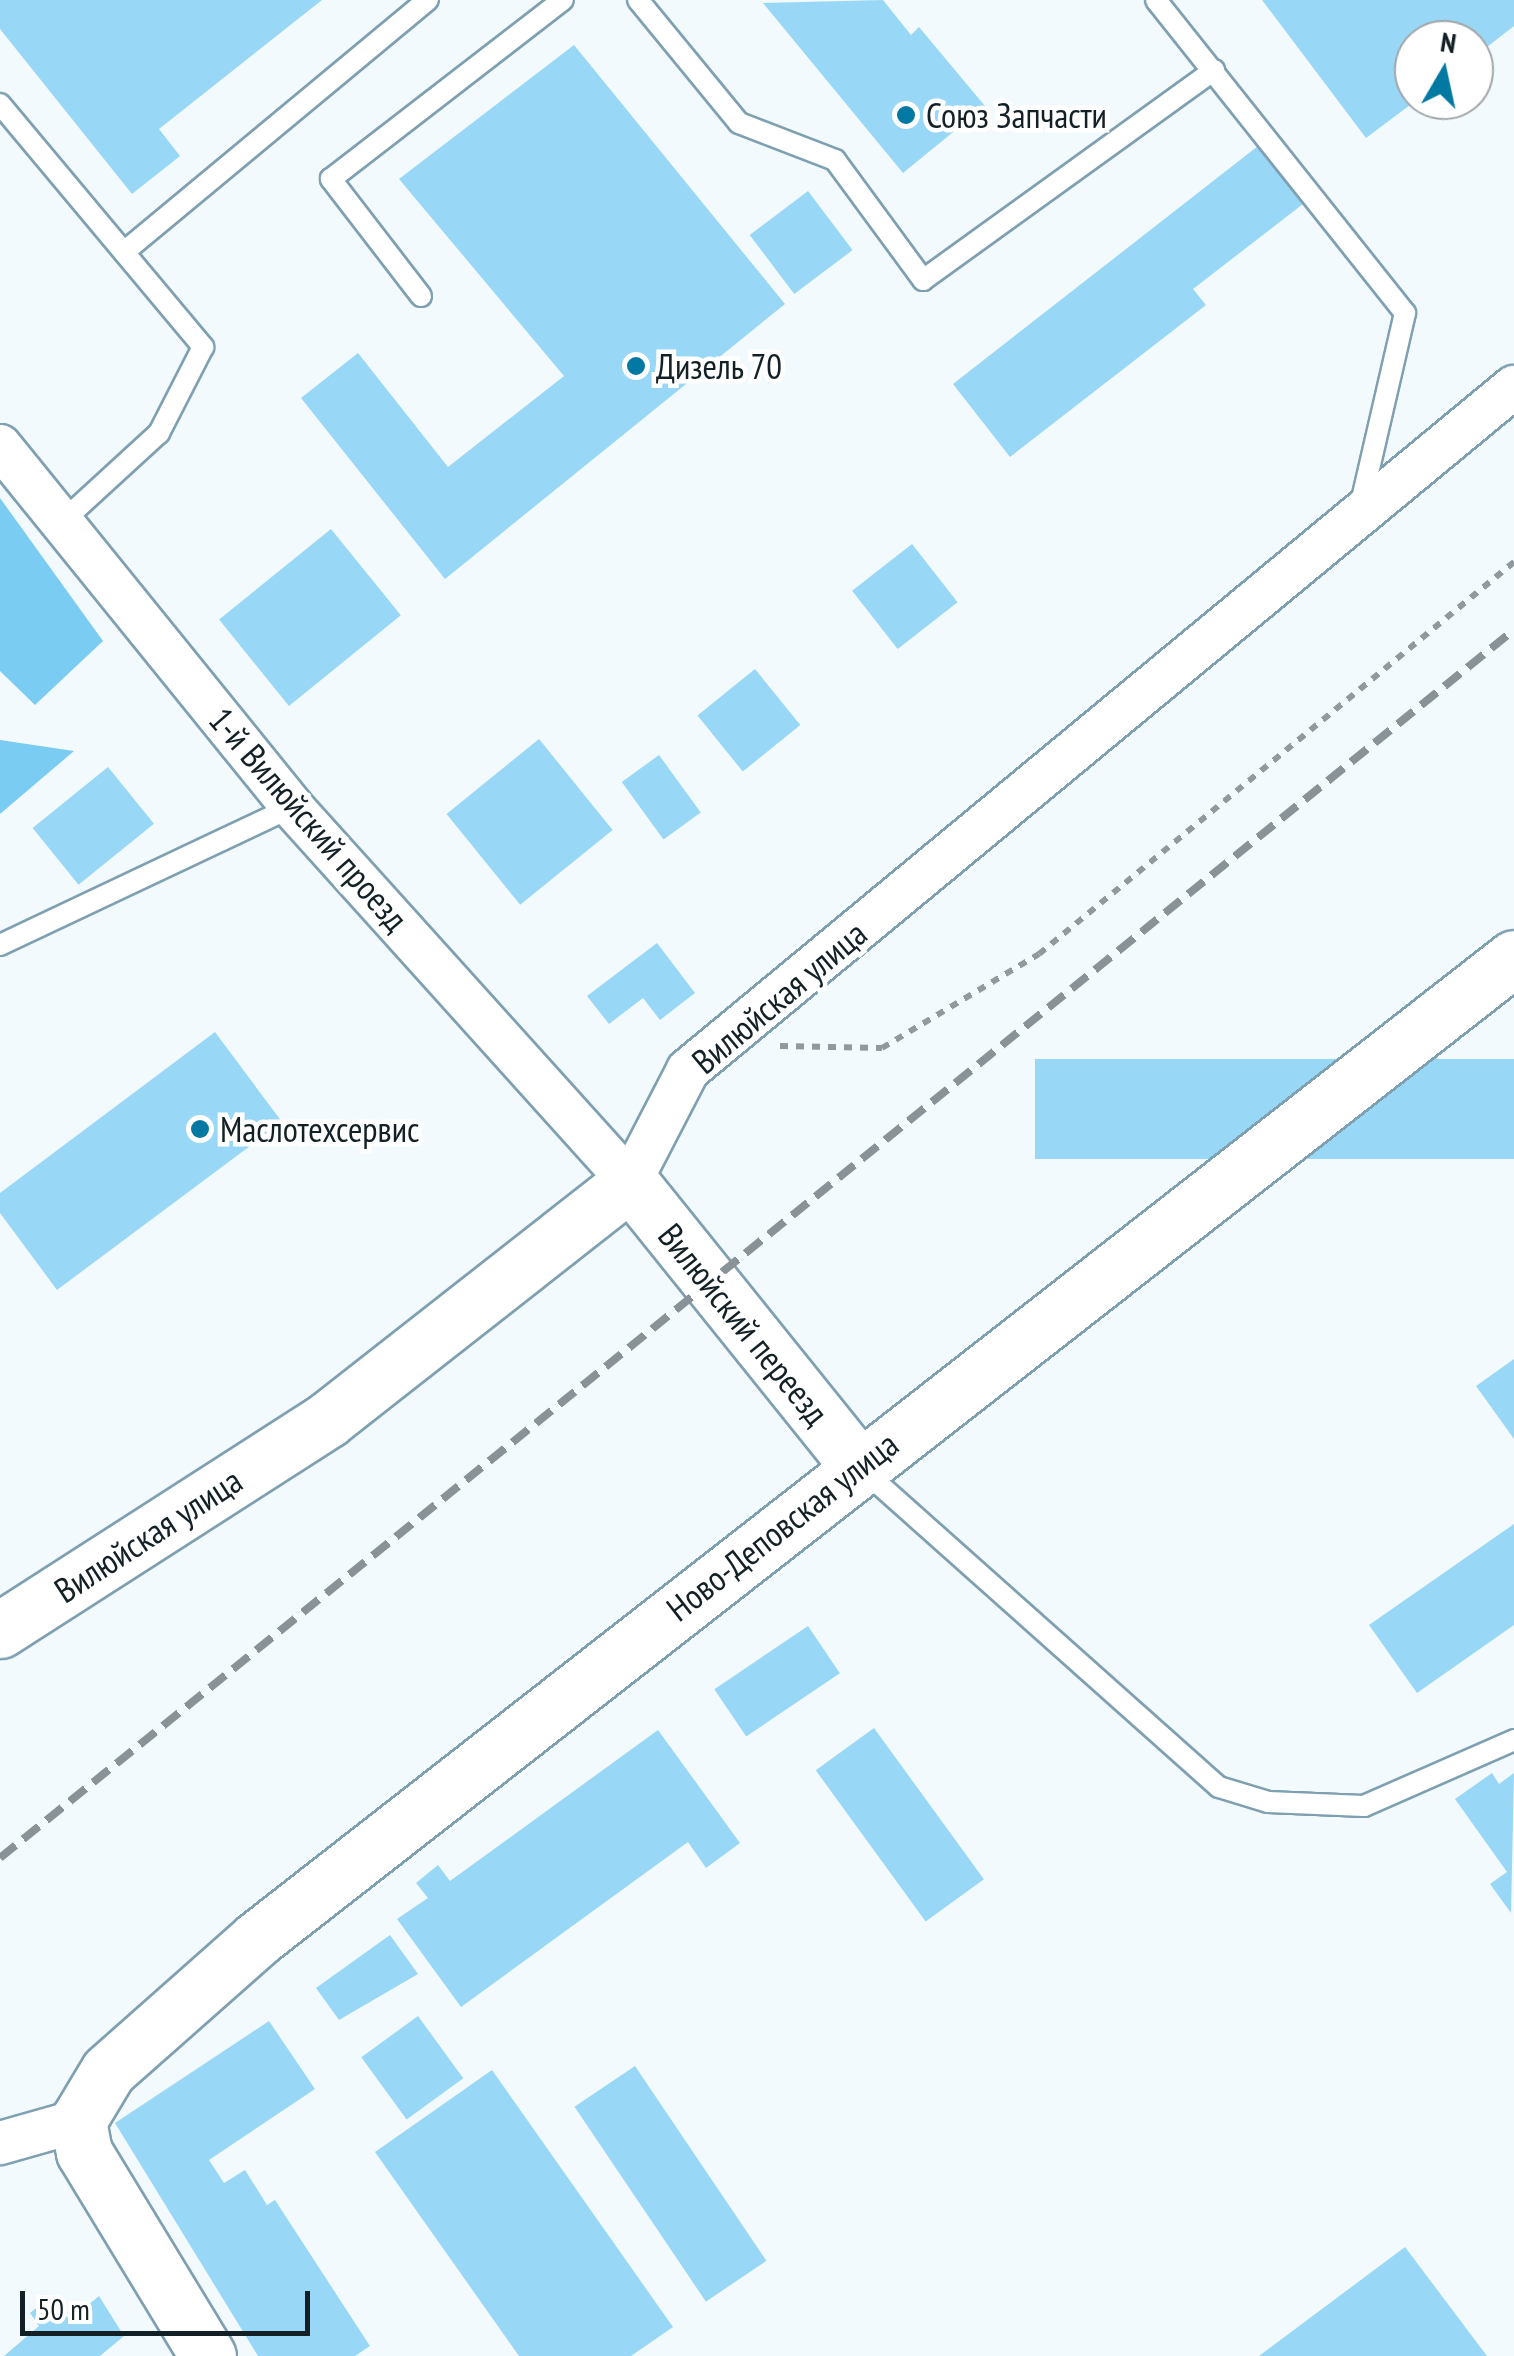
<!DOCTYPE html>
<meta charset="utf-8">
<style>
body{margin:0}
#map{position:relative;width:1514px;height:2356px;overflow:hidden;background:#f3fafe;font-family:"PT Sans Narrow",sans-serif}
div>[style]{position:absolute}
.forest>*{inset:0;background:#7bccf3}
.building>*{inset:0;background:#98d7f6;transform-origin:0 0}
.path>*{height:6px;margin-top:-3px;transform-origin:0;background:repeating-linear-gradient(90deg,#8f999e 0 8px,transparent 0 16px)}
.roads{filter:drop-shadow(2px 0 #7fa0b1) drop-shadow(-2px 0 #7fa0b1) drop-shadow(0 2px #7fa0b1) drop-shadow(0 -2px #7fa0b1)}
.lane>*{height:20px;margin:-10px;padding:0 10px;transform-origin:10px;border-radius:10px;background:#fff}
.street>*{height:42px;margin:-21px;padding:0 21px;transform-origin:21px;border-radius:21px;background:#fff}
.secondary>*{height:55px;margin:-27.5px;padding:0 27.5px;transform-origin:27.5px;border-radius:27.5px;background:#fff}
.rail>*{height:8px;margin-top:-4px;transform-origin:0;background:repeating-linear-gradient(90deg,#889297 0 20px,transparent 0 30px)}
.dots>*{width:28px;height:28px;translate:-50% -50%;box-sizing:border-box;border:5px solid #fff;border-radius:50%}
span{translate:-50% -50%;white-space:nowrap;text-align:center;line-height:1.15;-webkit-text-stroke:9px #fff;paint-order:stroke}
.poi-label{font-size:35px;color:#132026}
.left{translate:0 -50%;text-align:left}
.street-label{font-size:35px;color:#132026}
.north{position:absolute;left:1394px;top:20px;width:100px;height:100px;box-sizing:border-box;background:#fff;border:2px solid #a1a6a8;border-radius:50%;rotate:9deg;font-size:28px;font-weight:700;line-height:40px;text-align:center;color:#132026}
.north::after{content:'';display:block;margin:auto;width:35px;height:45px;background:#0279a2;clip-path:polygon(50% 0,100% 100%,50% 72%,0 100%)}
.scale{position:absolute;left:20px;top:2291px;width:290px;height:45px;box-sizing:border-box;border:5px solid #132026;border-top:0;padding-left:12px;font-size:30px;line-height:35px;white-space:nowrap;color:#132026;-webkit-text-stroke:8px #fff;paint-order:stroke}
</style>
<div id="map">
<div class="forest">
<i style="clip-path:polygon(0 498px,103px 641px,35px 705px,0 671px)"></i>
<i style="clip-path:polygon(0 740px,74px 751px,0 814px)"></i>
</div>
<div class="building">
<i style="clip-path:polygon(0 0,322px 0,159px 129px,180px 156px,132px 194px,0 29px)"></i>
<i style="clip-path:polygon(883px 0,911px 35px,919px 27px,985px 106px,903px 173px,763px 3px)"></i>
<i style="clip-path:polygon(1262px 0,1514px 0,1514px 26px,1474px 57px,1474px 40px,1414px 40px,1414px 102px,1366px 138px)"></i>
<i style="clip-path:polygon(574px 45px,785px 304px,445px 579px,301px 398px,358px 353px,448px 467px,564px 376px,399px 179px)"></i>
<i style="clip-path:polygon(1258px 146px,1303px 204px,1193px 289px,1206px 305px,1010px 457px,953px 384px)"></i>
<i style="left:808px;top:191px;width:74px;height:73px;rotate:53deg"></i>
<i style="left:331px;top:529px;width:111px;height:144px;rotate:51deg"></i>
<i style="left:912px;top:544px;width:74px;height:76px;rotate:52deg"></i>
<i style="left:755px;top:669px;width:72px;height:74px;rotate:51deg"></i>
<i style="left:539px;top:739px;width:117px;height:119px;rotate:51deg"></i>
<i style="left:659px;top:755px;width:71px;height:46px;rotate:54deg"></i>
<i style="left:108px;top:767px;width:73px;height:97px;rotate:51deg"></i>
<i style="clip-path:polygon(657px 943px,695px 993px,660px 1020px,643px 998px,609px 1024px,587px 996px)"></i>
<i style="clip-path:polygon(215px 1032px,282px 1122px,57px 1290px,0 1213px,0 1193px)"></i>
<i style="left:1514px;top:1059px;width:100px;height:479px;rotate:90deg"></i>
<i style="clip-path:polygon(1514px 1359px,1514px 1439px,1476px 1386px)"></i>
<i style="clip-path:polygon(1514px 1524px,1514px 1625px,1417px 1693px,1369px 1625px)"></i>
<i style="left:808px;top:1626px;width:57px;height:113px;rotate:56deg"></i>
<i style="left:874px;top:1728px;width:187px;height:72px;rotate:54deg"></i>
<i style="clip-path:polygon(658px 1730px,740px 1843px,706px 1868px,688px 1842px,461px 2007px,397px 1919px,428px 1898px,416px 1883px,438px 1865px,450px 1881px)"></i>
<i style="clip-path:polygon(1492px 1773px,1499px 1784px,1514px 1773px,1511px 1913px,1490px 1884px,1507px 1872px,1455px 1799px)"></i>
<i style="clip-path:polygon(390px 1935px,418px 1974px,339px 2020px,316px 1988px)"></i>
<i style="left:418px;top:2016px;width:77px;height:70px;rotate:54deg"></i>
<i style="clip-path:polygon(269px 2021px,315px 2089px,209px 2160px,224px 2183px,245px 2170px,267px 2205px,275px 2200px,370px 2346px,355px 2356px,258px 2356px,115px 2123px)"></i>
<i style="left:635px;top:2066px;width:235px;height:73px;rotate:56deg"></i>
<i style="clip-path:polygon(492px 2070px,673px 2327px,631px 2356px,519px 2356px,375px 2152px)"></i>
<i style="clip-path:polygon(1405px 2247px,1487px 2356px,1259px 2356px)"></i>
<i style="clip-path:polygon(99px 2296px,124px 2336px,100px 2356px,4px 2356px,39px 2326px,30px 2313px,41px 2304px,71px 2319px)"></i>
</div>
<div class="path">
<i style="left:780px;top:1046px;width:102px;rotate:1.1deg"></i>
<i style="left:882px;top:1048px;width:183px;rotate:-30.9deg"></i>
<i style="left:1039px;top:954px;width:616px;rotate:-39.53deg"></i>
</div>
<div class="roads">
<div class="lane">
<i style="left:638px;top:0;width:159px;rotate:50.6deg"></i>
<i style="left:739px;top:123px;width:103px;rotate:21.1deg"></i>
<i style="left:835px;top:160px;width:149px;rotate:53.7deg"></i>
<i style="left:923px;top:280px;width:359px;rotate:-35.8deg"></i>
<i style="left:1156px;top:0;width:400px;rotate:51.5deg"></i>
<i style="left:1405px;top:313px;width:200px;rotate:103deg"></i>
<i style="left:0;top:104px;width:317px;rotate:50.1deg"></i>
<i style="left:203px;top:347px;width:97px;rotate:117.1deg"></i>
<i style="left:159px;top:433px;width:132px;rotate:137.5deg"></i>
<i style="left:124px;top:252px;width:395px;rotate:-39.7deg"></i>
<i style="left:421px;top:296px;width:148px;rotate:-127.6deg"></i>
<i style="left:331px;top:179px;width:293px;rotate:-37.7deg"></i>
<i style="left:0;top:945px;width:323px;rotate:-25.3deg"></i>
<i style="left:864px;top:1471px;width:475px;rotate:41.7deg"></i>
<i style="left:1219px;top:1787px;width:51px;rotate:17deg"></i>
<i style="left:1268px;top:1802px;width:96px;rotate:2.4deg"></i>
<i style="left:1364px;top:1806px;width:164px;rotate:-23.7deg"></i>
</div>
<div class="street">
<i style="left:0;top:446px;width:464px;rotate:51deg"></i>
<i style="left:292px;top:807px;width:505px;rotate:47.97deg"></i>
<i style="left:630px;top:1182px;width:126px;rotate:-62.6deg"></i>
<i style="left:688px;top:1070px;width:1072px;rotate:-39.59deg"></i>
<i style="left:0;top:2143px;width:81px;rotate:-15.8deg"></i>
</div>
<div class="secondary">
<i style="left:0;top:1630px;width:389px;rotate:-32.7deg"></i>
<i style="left:327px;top:1420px;width:385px;rotate:-38.1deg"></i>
<i style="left:630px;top:1182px;width:364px;rotate:51.2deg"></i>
<i style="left:208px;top:2356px;width:239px;rotate:-121.3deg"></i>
<i style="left:84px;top:2152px;width:32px;rotate:-101deg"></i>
<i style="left:78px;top:2121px;width:58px;rotate:-59deg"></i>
<i style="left:108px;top:2071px;width:199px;rotate:-41.5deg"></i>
<i style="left:257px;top:1939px;width:1594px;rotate:-37.97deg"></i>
</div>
</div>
<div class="rail">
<i style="left:0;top:1858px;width:1949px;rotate:-39.05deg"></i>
</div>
<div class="dots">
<i style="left:906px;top:115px;background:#0279a2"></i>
<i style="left:636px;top:366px;background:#0279a2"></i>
<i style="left:200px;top:1129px;background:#0279a2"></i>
</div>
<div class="poi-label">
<span class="left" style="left:926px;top:115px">Союз Запчасти</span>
<span class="left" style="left:656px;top:366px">Дизель 70</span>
<span class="left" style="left:220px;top:1129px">Маслотехсервис</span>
</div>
<div class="street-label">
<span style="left:309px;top:819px;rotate:49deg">1-й Вилюйский проезд</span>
<span style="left:779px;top:997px;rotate:-40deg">Вилюйская улица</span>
<span style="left:744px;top:1324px;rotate:51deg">Вилюйский переезд</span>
<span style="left:782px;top:1526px;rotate:-38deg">Ново-Деповская улица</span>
<span style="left:148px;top:1535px;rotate:-33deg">Вилюйская улица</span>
</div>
<div class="north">N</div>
<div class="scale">50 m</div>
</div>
